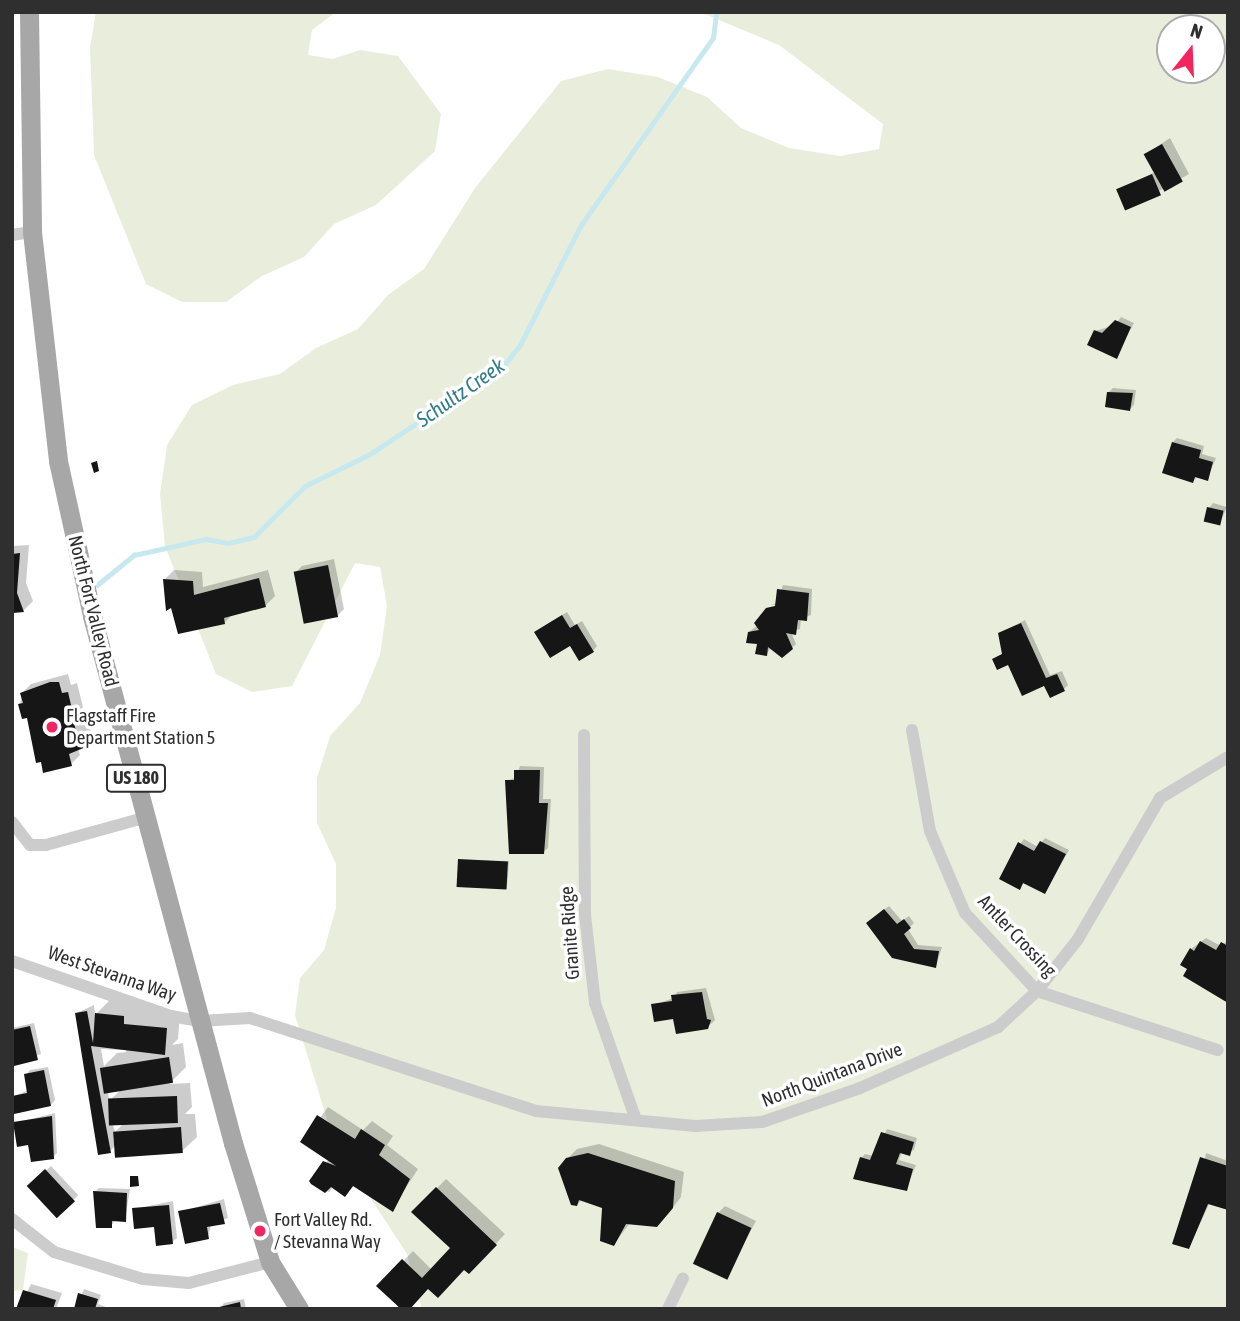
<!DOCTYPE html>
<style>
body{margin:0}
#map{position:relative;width:1240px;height:1321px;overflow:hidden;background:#fff;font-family:"Asap Condensed",sans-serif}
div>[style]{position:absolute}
.green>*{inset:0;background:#e9eedc}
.shadow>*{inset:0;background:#0003;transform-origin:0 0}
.stream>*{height:4.5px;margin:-2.25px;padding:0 2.25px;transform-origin:2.25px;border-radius:2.25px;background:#c7e8ef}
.building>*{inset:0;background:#161616;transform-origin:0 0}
.street>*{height:12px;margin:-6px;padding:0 6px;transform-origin:6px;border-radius:6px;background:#ccc}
.primary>*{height:19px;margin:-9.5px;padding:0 9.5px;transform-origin:9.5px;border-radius:9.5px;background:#a7a7a7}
.dots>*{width:19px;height:19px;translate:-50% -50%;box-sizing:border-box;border:4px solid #fff;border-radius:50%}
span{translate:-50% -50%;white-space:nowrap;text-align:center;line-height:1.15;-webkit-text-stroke:7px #fff;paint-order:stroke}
.shield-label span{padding:2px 5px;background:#fff;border:2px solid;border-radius:5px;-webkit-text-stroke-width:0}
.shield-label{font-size:18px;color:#2f2f2f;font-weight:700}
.street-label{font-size:19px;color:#2f2f2f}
.poi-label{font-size:19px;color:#2f2f2f}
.left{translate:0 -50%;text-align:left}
.water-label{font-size:21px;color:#327c8a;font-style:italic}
.frame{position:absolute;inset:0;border:14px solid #2f2f2f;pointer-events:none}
.north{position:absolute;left:1156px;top:14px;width:70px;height:70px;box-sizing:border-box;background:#fff;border:2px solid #acacac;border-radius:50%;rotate:18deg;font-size:19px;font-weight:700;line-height:28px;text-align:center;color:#2f2f2f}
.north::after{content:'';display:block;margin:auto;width:24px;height:32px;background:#f32561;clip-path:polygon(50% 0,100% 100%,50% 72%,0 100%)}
</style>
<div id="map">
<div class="green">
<i style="clip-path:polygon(96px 12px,336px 12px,312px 30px,308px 55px,333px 59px,360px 50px,398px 56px,441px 114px,435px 151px,376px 205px,334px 224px,304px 257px,262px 276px,226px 302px,182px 302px,146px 284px,94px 155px,90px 47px)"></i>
<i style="clip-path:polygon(evenodd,700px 12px,1228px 12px,1228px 1309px,422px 1309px,407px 1254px,334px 1142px,295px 1015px,300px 978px,324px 950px,336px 908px,336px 864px,317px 823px,317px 778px,330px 736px,360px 703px,380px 655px,387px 606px,380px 567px,355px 563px,292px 686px,252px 692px,216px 674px,165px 546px,160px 494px,167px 445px,192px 405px,233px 385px,280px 374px,316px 348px,358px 329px,388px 295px,424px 269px,475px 188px,561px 81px,608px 69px,658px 77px,707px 97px,741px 128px,789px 148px,840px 156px,879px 149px,883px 124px,779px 45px,700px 12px,1170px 28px,1212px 28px,1212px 70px,1170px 70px,1170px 28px)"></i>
<i style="clip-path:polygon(12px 1247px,28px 1253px,23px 1290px,12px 1291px)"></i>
</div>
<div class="shadow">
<i style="clip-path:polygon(1170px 138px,1189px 174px,1127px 209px,1118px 191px,1155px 172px,1146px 154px)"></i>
<i style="clip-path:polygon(1121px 317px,1134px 323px,1116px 357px,1095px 331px,1115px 325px)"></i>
<i style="clip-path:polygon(1113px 388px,1136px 390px,1134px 405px,1130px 409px,1108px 393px)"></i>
<i style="clip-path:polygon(1177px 438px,1204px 446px,1202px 454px,1216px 458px,1207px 479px,1198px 476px,1193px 481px,1173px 442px)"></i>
<i style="clip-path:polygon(1213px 503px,1227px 507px,1220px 523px,1209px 508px)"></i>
<i style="clip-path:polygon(29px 545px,26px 583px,33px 601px,24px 610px,15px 611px,12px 546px)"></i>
<i style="clip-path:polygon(334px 559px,344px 609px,337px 616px,295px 573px,302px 566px)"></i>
<i style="clip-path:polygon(174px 570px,202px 572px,203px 587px,268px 570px,275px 596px,266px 605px,233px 614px,224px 623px,165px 579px)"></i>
<i style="clip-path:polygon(783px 585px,812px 589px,811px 615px,801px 619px,800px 629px,791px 632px,796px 644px,792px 648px,771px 647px,767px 654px,749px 632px,784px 604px,771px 605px,777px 603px)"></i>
<i style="clip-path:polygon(567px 612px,575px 625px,582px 621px,597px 646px,593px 651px,541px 628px)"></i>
<i style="clip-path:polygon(1025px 620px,1050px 675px,1062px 671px,1068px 685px,1064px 689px,994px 659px,1004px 653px,1000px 633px)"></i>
<i style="clip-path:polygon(68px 674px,71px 685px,77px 683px,83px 707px,77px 714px,82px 712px,94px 736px,78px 748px,80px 755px,71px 764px,20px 705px,22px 693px,31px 684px)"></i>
<i style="clip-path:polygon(520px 766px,544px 767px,543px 799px,551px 799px,548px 848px,543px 852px,507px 781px,516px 777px)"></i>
<i style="clip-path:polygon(1045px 838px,1069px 850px,1045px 892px,1024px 883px,1020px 887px,1020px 844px,1024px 839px,1038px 847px)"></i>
<i style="clip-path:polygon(460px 860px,509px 861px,507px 887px,506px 889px)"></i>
<i style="clip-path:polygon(889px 906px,902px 921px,909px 916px,914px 923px,908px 929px,918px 945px,942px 947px,936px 966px,872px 919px)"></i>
<i style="clip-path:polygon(1206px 938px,1221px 946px,1228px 940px,1228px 1001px,1190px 969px,1191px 949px)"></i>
<i style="clip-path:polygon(706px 988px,715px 1020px,711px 1024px,677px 1032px,675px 1017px,653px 1005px,674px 998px,677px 992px)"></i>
<i style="clip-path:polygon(evenodd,111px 999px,180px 1014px,178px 1039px,172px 1045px,183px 1043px,186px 1067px,169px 1084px,190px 1083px,192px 1107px,185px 1114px,195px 1114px,197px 1137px,182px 1151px,115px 1146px,110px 1151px,77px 1013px,94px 1005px,95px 1015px,111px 999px,101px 1049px,126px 1050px,126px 1052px,117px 1053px,104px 1066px,101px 1049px,111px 999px,122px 1089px,109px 1101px,108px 1091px,122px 1089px,111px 999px,113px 1125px,122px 1125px,115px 1132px,113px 1125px)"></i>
<i style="clip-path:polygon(34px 1023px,41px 1054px,15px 1064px,12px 1028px)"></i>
<i style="clip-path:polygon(48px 1067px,55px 1100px,51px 1105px,12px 1097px,29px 1090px,26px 1075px,30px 1070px)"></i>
<i style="clip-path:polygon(328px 1107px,363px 1130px,372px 1121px,393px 1136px,387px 1145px,418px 1169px,392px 1209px,355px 1185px,345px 1195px,333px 1187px,329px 1192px,318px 1188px,328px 1159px,302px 1142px)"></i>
<i style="clip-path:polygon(55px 1113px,57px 1153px,53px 1157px,30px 1143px,15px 1123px)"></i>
<i style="clip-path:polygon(887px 1129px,917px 1138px,914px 1150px,902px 1152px,899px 1160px,916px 1165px,906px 1189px,861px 1158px,865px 1154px,874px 1156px)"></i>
<i style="clip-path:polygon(599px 1144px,684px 1172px,681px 1197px,667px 1215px,630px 1223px,614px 1244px,604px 1207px,582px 1199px,577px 1205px,567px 1159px,577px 1149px)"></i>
<i style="clip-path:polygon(1206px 1153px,1228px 1161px,1228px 1208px,1210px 1202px,1189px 1247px)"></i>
<i style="left:51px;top:1166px;width:40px;height:30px;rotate:47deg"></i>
<i style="clip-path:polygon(446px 1179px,505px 1234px,469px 1272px,464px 1268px,429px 1287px,379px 1286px,413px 1251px,432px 1270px,453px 1248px,414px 1212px)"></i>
<i style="clip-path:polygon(99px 1188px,130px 1189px,125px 1220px,116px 1219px,111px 1226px,95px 1192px)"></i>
<i style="clip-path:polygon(224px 1199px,228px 1218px,211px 1225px,208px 1237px,180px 1212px)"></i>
<i style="clip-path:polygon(173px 1201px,177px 1238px,172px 1242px,134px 1209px)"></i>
<i style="clip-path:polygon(725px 1206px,756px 1221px,725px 1278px,718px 1213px)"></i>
<i style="clip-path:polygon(31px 1284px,62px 1293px,56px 1309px,19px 1309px)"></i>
<i style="clip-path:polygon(84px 1289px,101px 1295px,98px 1304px,111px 1309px,76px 1309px)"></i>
<i style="clip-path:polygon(244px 1299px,246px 1309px,220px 1309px,224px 1303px)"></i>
</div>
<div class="stream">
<i style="left:97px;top:585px;width:48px;rotate:-39deg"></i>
<i style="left:134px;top:555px;width:74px;rotate:-12.5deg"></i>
<i style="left:206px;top:539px;width:22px;rotate:10deg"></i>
<i style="left:228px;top:543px;width:27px;rotate:-13deg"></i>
<i style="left:254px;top:537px;width:72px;rotate:-45deg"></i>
<i style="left:305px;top:486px;width:72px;rotate:-26.2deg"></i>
<i style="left:370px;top:454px;width:161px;rotate:-33.6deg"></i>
<i style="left:504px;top:365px;width:26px;rotate:-51deg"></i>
<i style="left:520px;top:345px;width:135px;rotate:-63.1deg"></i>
<i style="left:581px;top:225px;width:229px;rotate:-54.8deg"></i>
<i style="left:713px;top:38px;width:26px;rotate:-83deg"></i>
</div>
<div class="building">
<i style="left:1162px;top:144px;width:43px;height:21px;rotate:61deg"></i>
<i style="left:1152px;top:174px;width:23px;height:39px;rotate:67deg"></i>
<i style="clip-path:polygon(1115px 320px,1131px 327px,1117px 359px,1087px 345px,1094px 330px,1102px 333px)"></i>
<i style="clip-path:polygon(1107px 392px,1133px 393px,1130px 411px,1105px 407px)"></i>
<i style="clip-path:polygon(1172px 442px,1201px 450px,1199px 458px,1213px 462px,1208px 481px,1195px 477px,1193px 483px,1162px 473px)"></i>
<i style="clip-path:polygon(97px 461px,99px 471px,94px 473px,91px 463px)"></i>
<i style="left:1207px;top:507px;width:17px;height:15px;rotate:13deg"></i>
<i style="clip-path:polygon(20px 553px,17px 593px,24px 612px,13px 613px,12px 554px)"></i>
<i style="left:328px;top:565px;width:53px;height:35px;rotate:79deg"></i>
<i style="clip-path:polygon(259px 578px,266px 607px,224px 618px,225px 624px,178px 634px,171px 608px,166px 611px,163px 579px,193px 581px,194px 595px)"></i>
<i style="clip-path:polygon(777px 589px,809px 593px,807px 621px,798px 620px,796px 635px,786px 633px,793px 649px,782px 658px,768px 647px,767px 656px,755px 654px,757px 644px,746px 643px,748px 632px,759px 630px,754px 623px,766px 608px,775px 606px)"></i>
<i style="clip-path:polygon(562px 615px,570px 628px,577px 624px,594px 652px,579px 661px,570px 646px,550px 658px,534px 632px)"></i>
<i style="clip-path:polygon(1021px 623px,1046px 678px,1057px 674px,1065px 691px,1050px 698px,1044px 686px,1022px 696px,1008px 665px,997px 670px,992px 659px,1002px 654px,998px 633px)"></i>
<i style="clip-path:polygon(50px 682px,59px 682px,62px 693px,68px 692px,74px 718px,69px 721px,73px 720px,77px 734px,82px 733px,86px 747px,69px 754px,72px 766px,43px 773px,41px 762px,36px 763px,27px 718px,22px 719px,18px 704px,23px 703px,20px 693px)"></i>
<i style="clip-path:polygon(514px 770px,540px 770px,539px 803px,548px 803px,544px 854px,509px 854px,505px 780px,514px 780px)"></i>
<i style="clip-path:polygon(1040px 841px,1066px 854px,1045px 894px,1023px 883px,1020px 890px,999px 879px,1018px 842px,1034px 851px)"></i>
<i style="left:458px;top:859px;width:50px;height:28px;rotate:3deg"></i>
<i style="clip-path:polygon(884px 909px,897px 924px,904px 919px,911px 928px,904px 934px,914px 949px,939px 951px,936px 968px,892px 958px,866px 923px)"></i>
<i style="clip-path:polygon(1200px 941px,1216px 950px,1221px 942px,1228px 946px,1228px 1003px,1183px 976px,1187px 969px,1180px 965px,1190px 948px,1194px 951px)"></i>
<i style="clip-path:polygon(702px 992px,707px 1019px,711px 1020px,708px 1029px,676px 1034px,673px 1019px,654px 1022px,651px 1004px,672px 1001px,671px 995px)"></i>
<i style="clip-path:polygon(87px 1011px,93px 1043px,95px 1013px,124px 1016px,124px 1024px,167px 1028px,165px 1055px,91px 1046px,111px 1153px,98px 1155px,75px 1013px)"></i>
<i style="clip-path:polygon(30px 1026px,38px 1060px,14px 1066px,12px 1030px)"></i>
<i style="left:169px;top:1057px;width:26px;height:70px;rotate:81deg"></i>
<i style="clip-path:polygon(44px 1070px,51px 1106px,14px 1114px,12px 1096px,27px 1093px,24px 1074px)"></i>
<i style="left:177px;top:1096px;width:27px;height:69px;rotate:88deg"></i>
<i style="clip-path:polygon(317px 1115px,355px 1139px,361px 1129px,385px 1145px,379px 1155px,410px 1179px,393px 1212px,353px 1186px,345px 1197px,331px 1187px,325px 1193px,311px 1184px,309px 1181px,323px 1161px,336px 1166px,300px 1142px)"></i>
<i style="clip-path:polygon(52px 1116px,54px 1159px,31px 1162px,28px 1145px,17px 1147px,13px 1122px)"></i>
<i style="left:181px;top:1127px;width:26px;height:68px;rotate:86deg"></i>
<i style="clip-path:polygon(881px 1132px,914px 1142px,910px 1156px,900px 1153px,896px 1164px,913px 1169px,907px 1191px,853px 1179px,860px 1157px,870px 1160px)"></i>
<i style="clip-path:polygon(588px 1153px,675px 1181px,673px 1208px,657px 1227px,626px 1224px,614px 1246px,600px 1241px,602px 1208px,579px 1200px,577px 1206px,571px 1205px,558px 1168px,566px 1158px)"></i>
<i style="clip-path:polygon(1200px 1157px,1228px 1166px,1228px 1210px,1208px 1204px,1189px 1249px,1172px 1244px)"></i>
<i style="left:45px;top:1169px;width:44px;height:25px;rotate:47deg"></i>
<i style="clip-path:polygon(130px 1176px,138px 1176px,139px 1186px,130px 1187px)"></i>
<i style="clip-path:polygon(436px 1187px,497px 1245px,469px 1274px,464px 1270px,438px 1298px,428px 1289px,410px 1309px,401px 1309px,376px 1286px,402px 1259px,422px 1278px,450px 1248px,411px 1212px)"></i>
<i style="clip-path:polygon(93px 1191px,127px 1193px,126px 1222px,112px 1221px,112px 1228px,96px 1228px)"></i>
<i style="clip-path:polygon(220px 1203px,225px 1224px,207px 1227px,209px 1239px,185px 1244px,178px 1211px)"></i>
<i style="clip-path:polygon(169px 1205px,173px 1244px,156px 1246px,154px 1227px,134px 1229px,132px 1208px)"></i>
<i style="left:717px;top:1212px;width:38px;height:57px;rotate:25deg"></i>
<i style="clip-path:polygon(23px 1290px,56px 1300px,53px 1309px,16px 1309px)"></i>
<i style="clip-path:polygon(78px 1293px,98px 1299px,95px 1309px,74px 1309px)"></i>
<i style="clip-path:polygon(240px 1302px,241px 1309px,215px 1309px,215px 1308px)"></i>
</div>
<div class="street">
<i style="left:12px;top:235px;width:20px;rotate:-9deg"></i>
<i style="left:912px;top:730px;width:103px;rotate:79.9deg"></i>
<i style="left:930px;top:831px;width:89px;rotate:66.9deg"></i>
<i style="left:965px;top:913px;width:106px;rotate:47.3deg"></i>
<i style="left:1037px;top:991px;width:190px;rotate:18.1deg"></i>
<i style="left:584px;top:735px;width:180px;rotate:89.7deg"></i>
<i style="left:585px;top:915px;width:89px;rotate:83.5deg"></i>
<i style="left:595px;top:1003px;width:124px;rotate:70.7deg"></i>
<i style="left:12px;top:822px;width:29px;rotate:52deg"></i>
<i style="left:30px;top:845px;width:16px"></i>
<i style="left:46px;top:845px;width:105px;rotate:-15.5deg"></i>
<i style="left:12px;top:961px;width:168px;rotate:19.1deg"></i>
<i style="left:171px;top:1016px;width:29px;rotate:10deg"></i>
<i style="left:200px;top:1021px;width:50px;rotate:-3.4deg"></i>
<i style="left:250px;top:1018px;width:301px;rotate:18deg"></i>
<i style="left:536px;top:1111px;width:160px;rotate:5.4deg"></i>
<i style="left:695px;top:1126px;width:67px;rotate:-3.4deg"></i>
<i style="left:762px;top:1122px;width:104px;rotate:-19.1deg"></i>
<i style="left:860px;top:1088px;width:151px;rotate:-23.8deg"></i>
<i style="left:998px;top:1027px;width:53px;rotate:-42.7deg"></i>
<i style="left:1037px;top:991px;width:66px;rotate:-51.7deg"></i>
<i style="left:1078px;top:939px;width:163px;rotate:-59.8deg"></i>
<i style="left:1160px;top:798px;width:79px;rotate:-31.1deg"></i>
<i style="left:12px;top:1219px;width:53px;rotate:38.2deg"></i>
<i style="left:54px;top:1252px;width:93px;rotate:16.9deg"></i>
<i style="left:143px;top:1279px;width:46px;rotate:5deg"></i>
<i style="left:189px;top:1283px;width:84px;rotate:-14.5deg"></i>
<i style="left:668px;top:1309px;width:34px;rotate:-64deg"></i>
</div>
<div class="primary">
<i style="left:29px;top:12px;width:220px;rotate:89.2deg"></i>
<i style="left:32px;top:232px;width:230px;rotate:83.5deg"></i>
<i style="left:58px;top:461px;width:159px;rotate:77.6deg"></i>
<i style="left:92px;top:616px;width:546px;rotate:75.02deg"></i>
<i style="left:233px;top:1143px;width:125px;rotate:72.7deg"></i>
<i style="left:270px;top:1262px;width:55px;rotate:58.3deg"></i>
</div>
<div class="dots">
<i style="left:52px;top:727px;background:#f32561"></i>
<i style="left:260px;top:1231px;background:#f32561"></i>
</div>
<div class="shield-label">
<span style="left:136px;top:778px">US 180</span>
</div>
<div class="street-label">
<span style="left:93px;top:611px;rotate:76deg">North Fort Valley Road</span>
<span style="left:570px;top:933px;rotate:-94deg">Granite Ridge</span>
<span style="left:1017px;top:936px;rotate:47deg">Antler Crossing</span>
<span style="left:112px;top:974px;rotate:19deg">West Stevanna Way</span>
<span style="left:832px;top:1075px;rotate:-21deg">North Quintana Drive</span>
</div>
<div class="poi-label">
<span class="left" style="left:66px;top:727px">Flagstaff Fire<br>Department Station 5</span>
<span class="left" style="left:274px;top:1231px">Fort Valley Rd.<br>/ Stevanna Way</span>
</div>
<div class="water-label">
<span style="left:460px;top:392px;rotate:-35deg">Schultz Creek</span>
</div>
<div class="frame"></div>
<div class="north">N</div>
</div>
